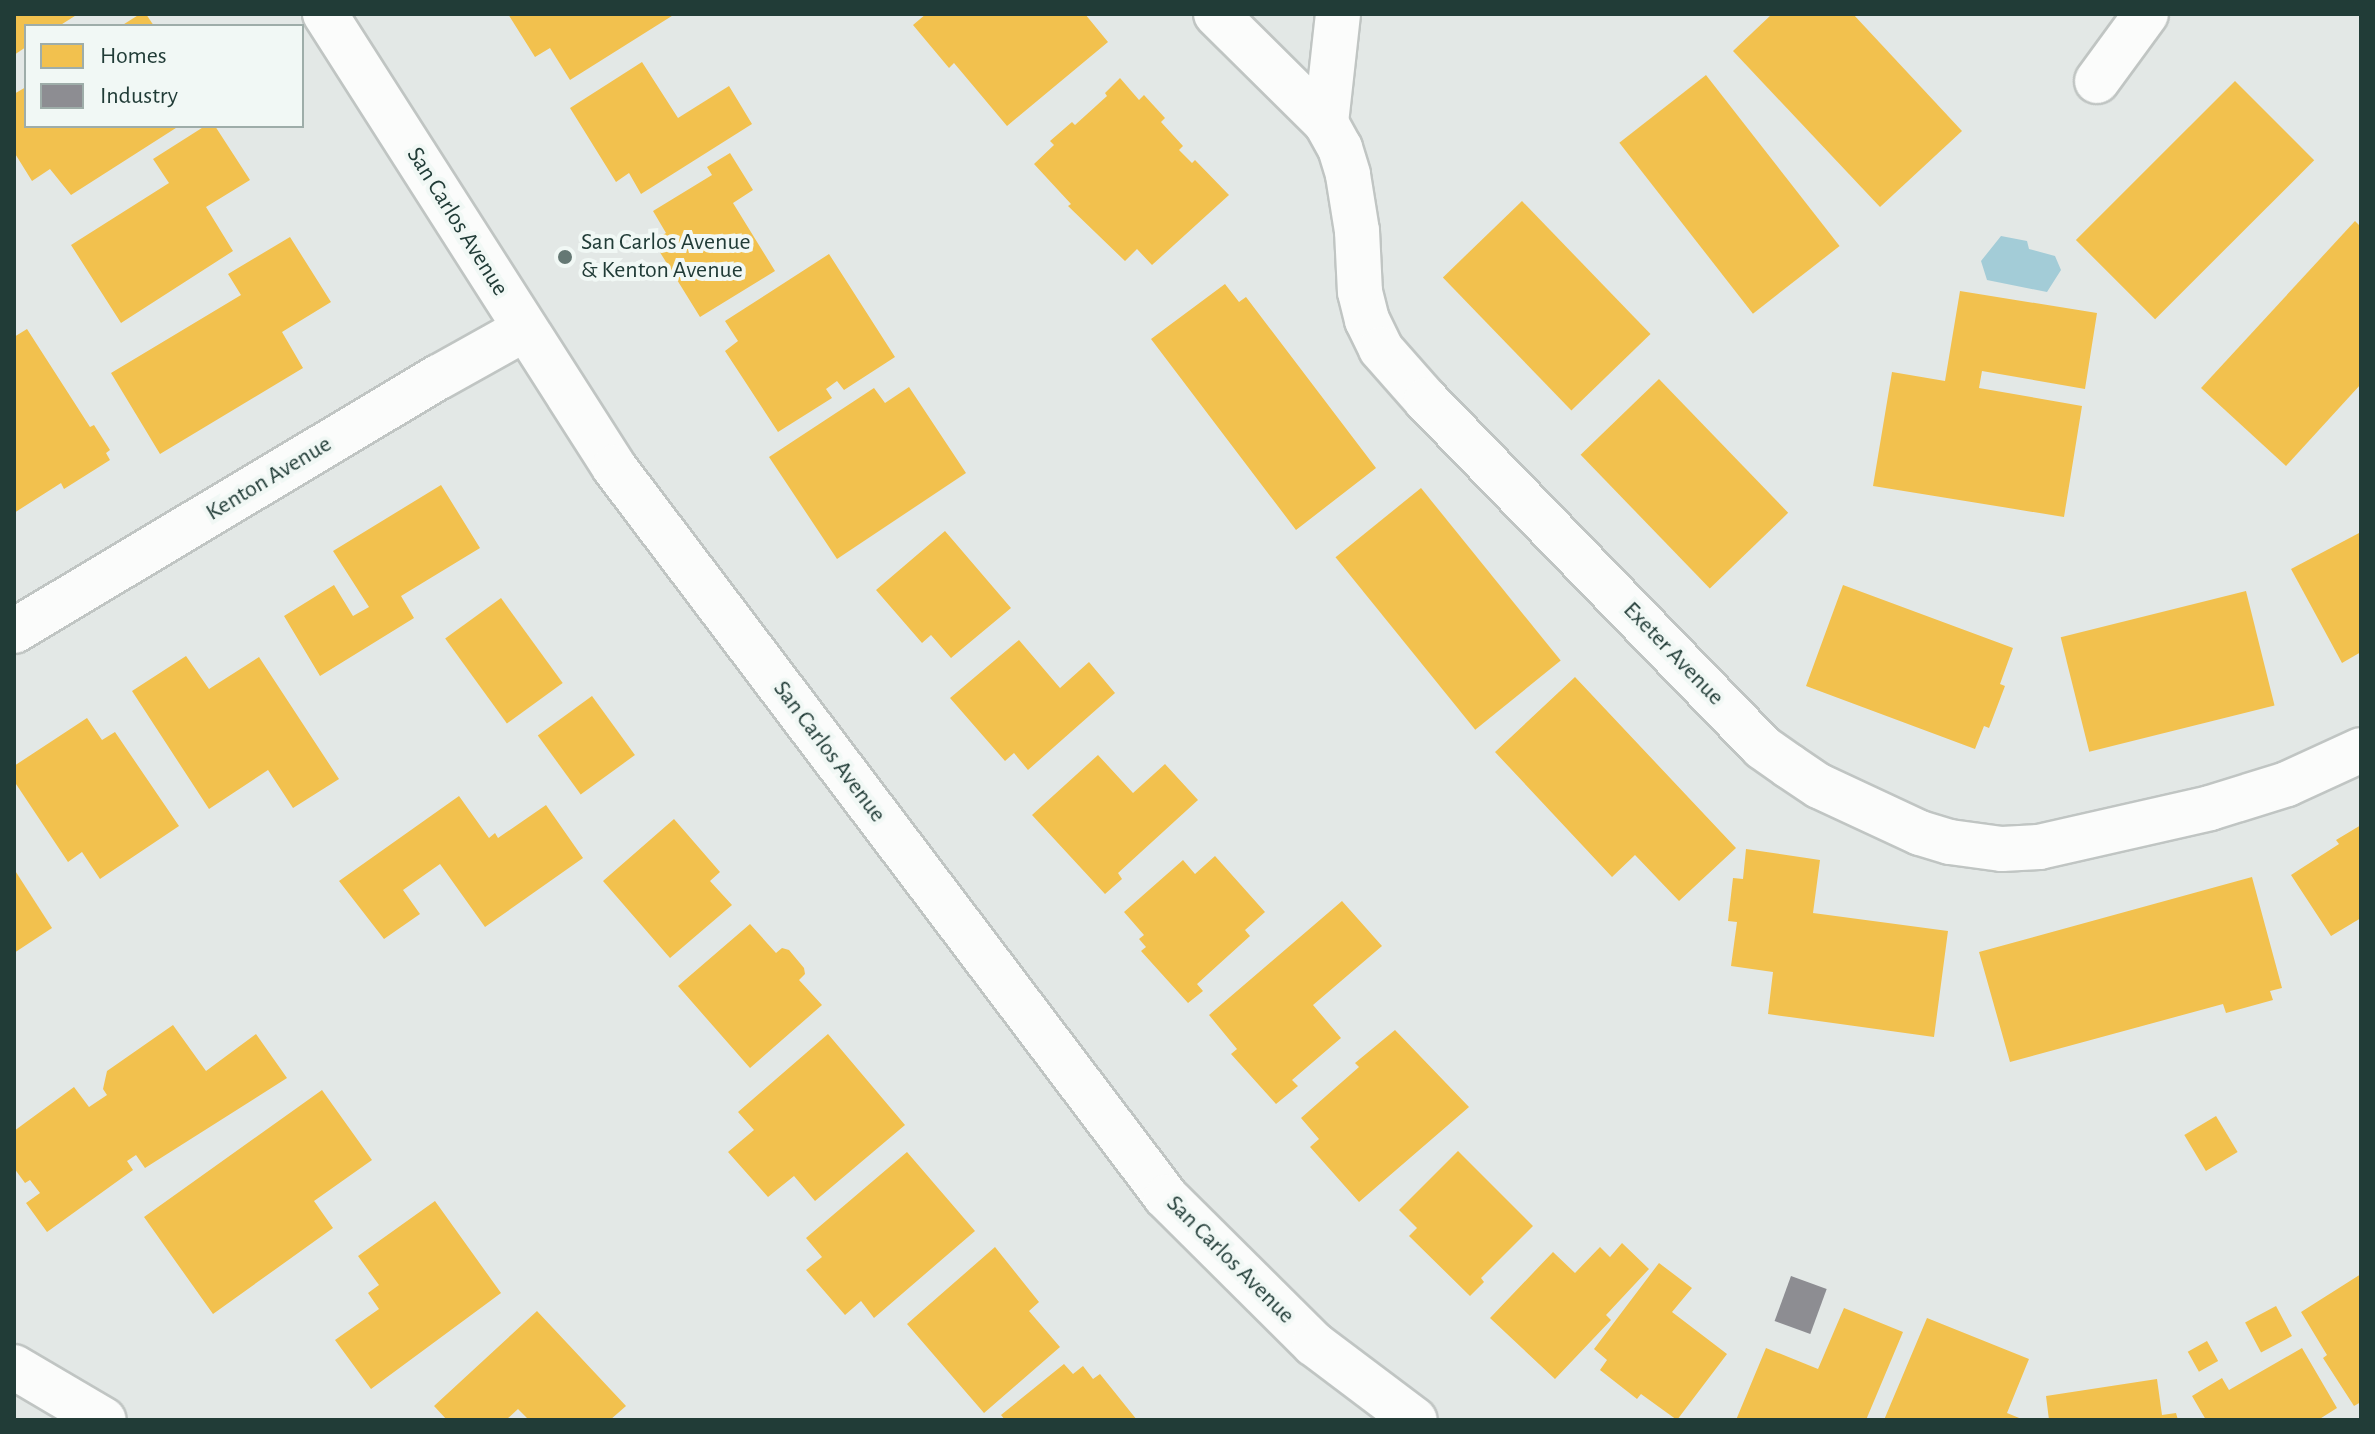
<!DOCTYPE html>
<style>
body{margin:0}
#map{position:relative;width:2375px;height:1434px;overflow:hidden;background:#e3e8e6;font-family:"Alegreya Sans",sans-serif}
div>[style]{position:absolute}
.water>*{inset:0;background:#a3ccd7}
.homes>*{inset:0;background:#f2c14e;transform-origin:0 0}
.industry>*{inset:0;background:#8d8d92;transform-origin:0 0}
.roads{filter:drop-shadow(2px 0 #c0c5c3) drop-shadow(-2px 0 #c0c5c3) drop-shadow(0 2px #c0c5c3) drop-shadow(0 -2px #c0c5c3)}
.minor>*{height:44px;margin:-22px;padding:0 22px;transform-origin:22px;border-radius:22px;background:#fbfcfb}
.secondary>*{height:44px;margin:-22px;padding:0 22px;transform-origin:22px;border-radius:22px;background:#fbfcfb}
.dots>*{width:22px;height:22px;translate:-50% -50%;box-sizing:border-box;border:4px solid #f1f8f5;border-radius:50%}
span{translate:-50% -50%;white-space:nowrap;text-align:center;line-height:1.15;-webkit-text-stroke:8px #f1f8f5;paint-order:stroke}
.street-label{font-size:24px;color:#213c37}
.poi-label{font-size:24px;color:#213c37}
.left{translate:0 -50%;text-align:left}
.frame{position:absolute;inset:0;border:16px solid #213c37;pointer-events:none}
.legend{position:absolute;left:24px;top:24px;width:280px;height:104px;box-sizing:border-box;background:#f1f8f5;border:2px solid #9eada9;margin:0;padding:10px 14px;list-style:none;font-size:24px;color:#213c37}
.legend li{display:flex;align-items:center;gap:16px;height:40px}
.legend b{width:40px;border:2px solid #9eada9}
</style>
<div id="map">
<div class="water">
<i style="clip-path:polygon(2001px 236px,2027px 241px,2029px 249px,2055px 256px,2061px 270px,2047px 292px,1987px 280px,1981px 261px)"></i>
</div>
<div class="homes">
<i style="clip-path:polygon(14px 14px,78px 14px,59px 26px,26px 26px,26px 47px,14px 55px)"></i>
<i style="clip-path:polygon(140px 14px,146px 14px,154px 26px,121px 26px)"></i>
<i style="clip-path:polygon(508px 14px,675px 14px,570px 80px,550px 48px,535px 57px)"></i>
<i style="clip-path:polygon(926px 14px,1085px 14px,1108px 42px,1007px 126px,954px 63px,949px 68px,913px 25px)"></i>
<i style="clip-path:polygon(1772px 14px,1853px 14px,1962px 131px,1880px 207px,1733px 51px)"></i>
<i style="clip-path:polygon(642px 62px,678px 118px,729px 86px,752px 124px,641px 194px,629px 173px,616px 182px,570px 108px)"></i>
<i style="left:1706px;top:75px;width:217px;height:110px;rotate:52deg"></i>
<i style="clip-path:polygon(1120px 78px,1139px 100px,1144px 95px,1165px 118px,1161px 122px,1183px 146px,1179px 150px,1192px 163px,1195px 160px,1229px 195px,1152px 265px,1137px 249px,1125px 261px,1068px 206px,1071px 204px,1034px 164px,1054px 145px,1050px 141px,1072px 122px,1075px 125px,1107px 96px,1105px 93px)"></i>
<i style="left:2235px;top:81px;width:112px;height:225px;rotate:45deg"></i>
<i style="clip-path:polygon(26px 87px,26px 126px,179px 126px,71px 195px,50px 169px,32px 181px,14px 152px,14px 94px)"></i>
<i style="clip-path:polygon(205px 126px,215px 126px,250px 180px,206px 207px,233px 251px,121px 323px,71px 245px,169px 183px,153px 159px)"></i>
<i style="clip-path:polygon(730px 153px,753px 190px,733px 203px,775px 271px,700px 317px,653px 241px,666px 233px,653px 211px,712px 175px,707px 167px)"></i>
<i style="left:1522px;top:201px;width:185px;height:110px;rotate:46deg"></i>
<i style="clip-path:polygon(2355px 221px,2361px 227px,2361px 384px,2286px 466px,2201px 388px)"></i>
<i style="clip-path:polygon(290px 237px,331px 302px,282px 332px,303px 368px,160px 454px,111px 373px,241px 295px,228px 274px)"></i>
<i style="clip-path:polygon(829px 254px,895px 357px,844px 390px,837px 381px,826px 389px,832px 398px,778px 432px,725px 351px,738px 341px,725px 321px)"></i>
<i style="clip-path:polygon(1225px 284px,1239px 302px,1246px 297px,1376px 468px,1296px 530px,1151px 339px)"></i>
<i style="clip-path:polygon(1960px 291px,2097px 313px,2085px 389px,1982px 371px,1979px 388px,2082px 406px,2064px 517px,1873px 486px,1892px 372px,1945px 381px)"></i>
<i style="clip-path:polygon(27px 329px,90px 427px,94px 425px,110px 450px,106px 453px,110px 460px,64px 489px,61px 483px,14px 513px,14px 337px)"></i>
<i style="left:1659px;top:379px;width:186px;height:109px;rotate:46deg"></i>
<i style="clip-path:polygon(909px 387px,966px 473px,837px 559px,769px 457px,874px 388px,885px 403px)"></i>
<i style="clip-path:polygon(441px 485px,480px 548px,401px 596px,414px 618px,320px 676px,284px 616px,334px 585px,353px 616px,369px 607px,333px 551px)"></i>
<i style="left:1421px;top:488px;width:222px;height:110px;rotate:51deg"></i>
<i style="clip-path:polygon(945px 531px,1011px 608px,951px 658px,931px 635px,922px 643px,876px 590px)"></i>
<i style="clip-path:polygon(2361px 532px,2361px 652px,2342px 663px,2291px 569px)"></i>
<i style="clip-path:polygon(1843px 585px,2013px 648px,2000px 684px,2005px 686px,1989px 728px,1984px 726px,1975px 749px,1806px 686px)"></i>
<i style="left:2246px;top:591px;width:118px;height:191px;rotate:76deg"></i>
<i style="left:501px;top:598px;width:105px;height:69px;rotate:54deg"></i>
<i style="clip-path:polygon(1019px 640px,1060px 688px,1089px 662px,1115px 693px,1028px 770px,1014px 753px,1005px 761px,950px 698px)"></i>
<i style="clip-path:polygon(186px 656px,209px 689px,259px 657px,339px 779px,293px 808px,268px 770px,209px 809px,132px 691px)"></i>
<i style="clip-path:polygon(1575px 677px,1736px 848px,1679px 901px,1635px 855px,1612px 877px,1495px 752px)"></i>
<i style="left:592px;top:696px;width:73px;height:67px;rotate:54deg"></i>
<i style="clip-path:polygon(87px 718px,102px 740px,115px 732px,179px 826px,100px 879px,82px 852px,68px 862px,14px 781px,14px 766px)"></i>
<i style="clip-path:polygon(1098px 755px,1133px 793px,1165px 764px,1198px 800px,1118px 873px,1122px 879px,1105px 894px,1032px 815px)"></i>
<i style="clip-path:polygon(459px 796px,489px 838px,495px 833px,498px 838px,546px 805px,583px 858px,485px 927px,440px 864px,403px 890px,420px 914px,384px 939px,339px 881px)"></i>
<i style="clip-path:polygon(674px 819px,720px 872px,710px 881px,732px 905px,670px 958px,603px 881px)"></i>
<i style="clip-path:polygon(2361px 825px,2361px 918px,2331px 936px,2291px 875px,2339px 844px,2336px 840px)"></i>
<i style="clip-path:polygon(1746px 849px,1820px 860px,1813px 913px,1948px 931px,1934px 1037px,1768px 1014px,1773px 972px,1731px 966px,1737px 922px,1728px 921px,1733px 878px,1743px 879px)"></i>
<i style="clip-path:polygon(1215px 856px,1265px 912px,1245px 930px,1250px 936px,1197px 984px,1203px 991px,1188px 1003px,1141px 951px,1146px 947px,1139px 939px,1144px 935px,1124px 912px,1183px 860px,1195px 874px)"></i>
<i style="clip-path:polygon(14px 869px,52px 928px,14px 953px)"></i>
<i style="clip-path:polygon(2252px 877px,2282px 988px,2270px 991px,2273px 1000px,2226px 1013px,2223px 1004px,2010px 1062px,1979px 952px)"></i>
<i style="clip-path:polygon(1342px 901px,1382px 946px,1313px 1005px,1341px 1038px,1292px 1080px,1298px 1086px,1276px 1104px,1231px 1054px,1237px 1049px,1209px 1015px)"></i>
<i style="clip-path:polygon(750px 924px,776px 953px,782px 948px,789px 950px,804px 968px,805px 974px,799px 980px,822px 1005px,750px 1068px,678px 986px)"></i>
<i style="clip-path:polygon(173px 1025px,206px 1071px,256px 1034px,287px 1078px,145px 1168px,136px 1155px,127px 1161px,133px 1170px,47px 1232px,26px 1203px,40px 1193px,30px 1180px,25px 1183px,14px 1168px,14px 1131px,74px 1087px,89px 1107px,107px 1095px,103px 1089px,107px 1071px)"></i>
<i style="clip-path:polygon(1395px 1030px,1469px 1107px,1359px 1202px,1310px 1147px,1319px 1139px,1301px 1118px,1359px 1067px,1355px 1063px)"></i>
<i style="clip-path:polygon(828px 1034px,905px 1125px,815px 1201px,794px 1176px,768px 1197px,728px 1152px,754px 1130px,738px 1112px)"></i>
<i style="clip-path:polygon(322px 1090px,372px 1160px,314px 1201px,333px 1228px,213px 1314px,144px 1217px)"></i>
<i style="left:2216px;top:1116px;width:42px;height:37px;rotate:59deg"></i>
<i style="clip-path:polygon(1458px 1151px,1533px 1226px,1481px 1278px,1484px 1282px,1470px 1296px,1409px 1236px,1417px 1228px,1399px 1210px)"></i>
<i style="clip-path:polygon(907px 1152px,975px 1231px,874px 1318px,861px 1301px,845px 1315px,806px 1270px,822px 1257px,806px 1238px)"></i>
<i style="clip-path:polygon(435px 1201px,501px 1293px,371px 1389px,335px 1340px,379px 1309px,368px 1293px,379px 1285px,358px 1256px)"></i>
<i style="clip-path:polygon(1622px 1243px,1649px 1269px,1606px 1315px,1611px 1320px,1555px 1379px,1490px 1318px,1553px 1252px,1575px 1273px,1600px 1247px,1610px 1257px)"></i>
<i style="clip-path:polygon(995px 1247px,1039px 1302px,1029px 1311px,1060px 1347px,984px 1413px,907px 1324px)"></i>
<i style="clip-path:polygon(1659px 1263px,1692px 1288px,1672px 1312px,1727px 1354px,1677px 1420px,1641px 1394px,1637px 1399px,1600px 1370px,1607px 1360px,1594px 1349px)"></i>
<i style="clip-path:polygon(2361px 1274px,2361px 1402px,2354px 1406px,2323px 1358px,2327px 1355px,2301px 1312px)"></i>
<i style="left:2276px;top:1306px;width:34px;height:35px;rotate:62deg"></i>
<i style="clip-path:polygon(1844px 1308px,1903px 1332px,1866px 1420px,1736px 1420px,1766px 1348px,1818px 1369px)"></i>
<i style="clip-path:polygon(537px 1311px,626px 1406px,610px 1420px,529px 1420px,518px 1409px,506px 1420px,447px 1420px,434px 1406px)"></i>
<i style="clip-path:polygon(1927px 1318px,2029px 1359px,2007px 1413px,2024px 1420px,1884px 1420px)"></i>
<i style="left:2207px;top:1341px;width:23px;height:22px;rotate:61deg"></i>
<i style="clip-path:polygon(2302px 1348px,2337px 1408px,2318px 1420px,2206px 1420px,2192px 1396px,2222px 1378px,2229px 1390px)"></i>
<i style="clip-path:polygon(1064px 1364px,1073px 1374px,1083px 1366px,1093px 1379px,1100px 1374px,1137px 1420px,1005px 1420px,1001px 1415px)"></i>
<i style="clip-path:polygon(2157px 1379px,2162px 1415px,2176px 1413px,2178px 1420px,2049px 1420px,2046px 1396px)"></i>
</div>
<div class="industry">
<i style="left:1791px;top:1276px;width:38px;height:48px;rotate:20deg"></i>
</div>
<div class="roads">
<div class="minor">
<i style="left:1216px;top:14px;width:155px;rotate:44.7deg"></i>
<i style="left:1338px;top:14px;width:110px;rotate:96.3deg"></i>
<i style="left:1326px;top:123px;width:29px;rotate:61deg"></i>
<i style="left:1340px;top:148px;width:28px;rotate:73deg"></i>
<i style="left:1348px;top:175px;width:57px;rotate:80.9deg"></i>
<i style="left:1357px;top:231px;width:61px;rotate:87.2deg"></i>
<i style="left:1360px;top:292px;width:29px;rotate:76deg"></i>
<i style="left:1367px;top:320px;width:32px;rotate:64deg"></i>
<i style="left:1381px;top:349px;width:68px;rotate:48.6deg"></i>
<i style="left:1426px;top:400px;width:483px;rotate:45.9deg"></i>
<i style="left:1762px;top:747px;width:33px;rotate:35deg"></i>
<i style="left:1789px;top:766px;width:36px;rotate:34deg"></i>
<i style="left:1819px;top:786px;width:111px;rotate:25deg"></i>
<i style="left:1920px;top:833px;width:31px;rotate:17deg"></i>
<i style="left:1950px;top:842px;width:52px;rotate:7.7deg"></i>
<i style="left:2002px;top:849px;width:37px;rotate:-3deg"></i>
<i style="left:2039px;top:847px;width:175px;rotate:-12.8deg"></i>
<i style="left:2210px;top:808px;width:81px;rotate:-17.3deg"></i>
<i style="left:2287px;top:784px;width:81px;rotate:-24.7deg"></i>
<i style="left:2097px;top:81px;width:83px;rotate:-53.8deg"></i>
<i style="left:14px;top:631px;width:495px;rotate:-30.9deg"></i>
<i style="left:439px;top:377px;width:98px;rotate:-29.2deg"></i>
<i style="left:14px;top:1367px;width:104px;rotate:30.5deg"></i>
</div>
<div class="secondary">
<i style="left:325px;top:14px;width:537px;rotate:57.46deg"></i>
<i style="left:614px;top:467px;width:915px;rotate:52.9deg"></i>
<i style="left:1166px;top:1197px;width:209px;rotate:44.8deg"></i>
<i style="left:1314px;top:1344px;width:126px;rotate:37deg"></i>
</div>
</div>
<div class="dots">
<i style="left:565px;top:257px;background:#657874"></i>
</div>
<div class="street-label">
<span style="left:457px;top:222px;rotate:58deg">San Carlos Avenue</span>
<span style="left:269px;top:479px;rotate:-31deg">Kenton Avenue</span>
<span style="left:1673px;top:654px;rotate:46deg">Exeter Avenue</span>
<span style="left:829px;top:752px;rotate:53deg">San Carlos Avenue</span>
<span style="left:1230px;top:1260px;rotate:45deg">San Carlos Avenue</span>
</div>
<div class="poi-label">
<span class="left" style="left:581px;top:257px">San Carlos Avenue<br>&amp; Kenton Avenue</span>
</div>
<div class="frame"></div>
<ul class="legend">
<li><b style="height:22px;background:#f2c14e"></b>Homes</li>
<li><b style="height:22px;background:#8d8d92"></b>Industry</li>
</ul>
</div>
